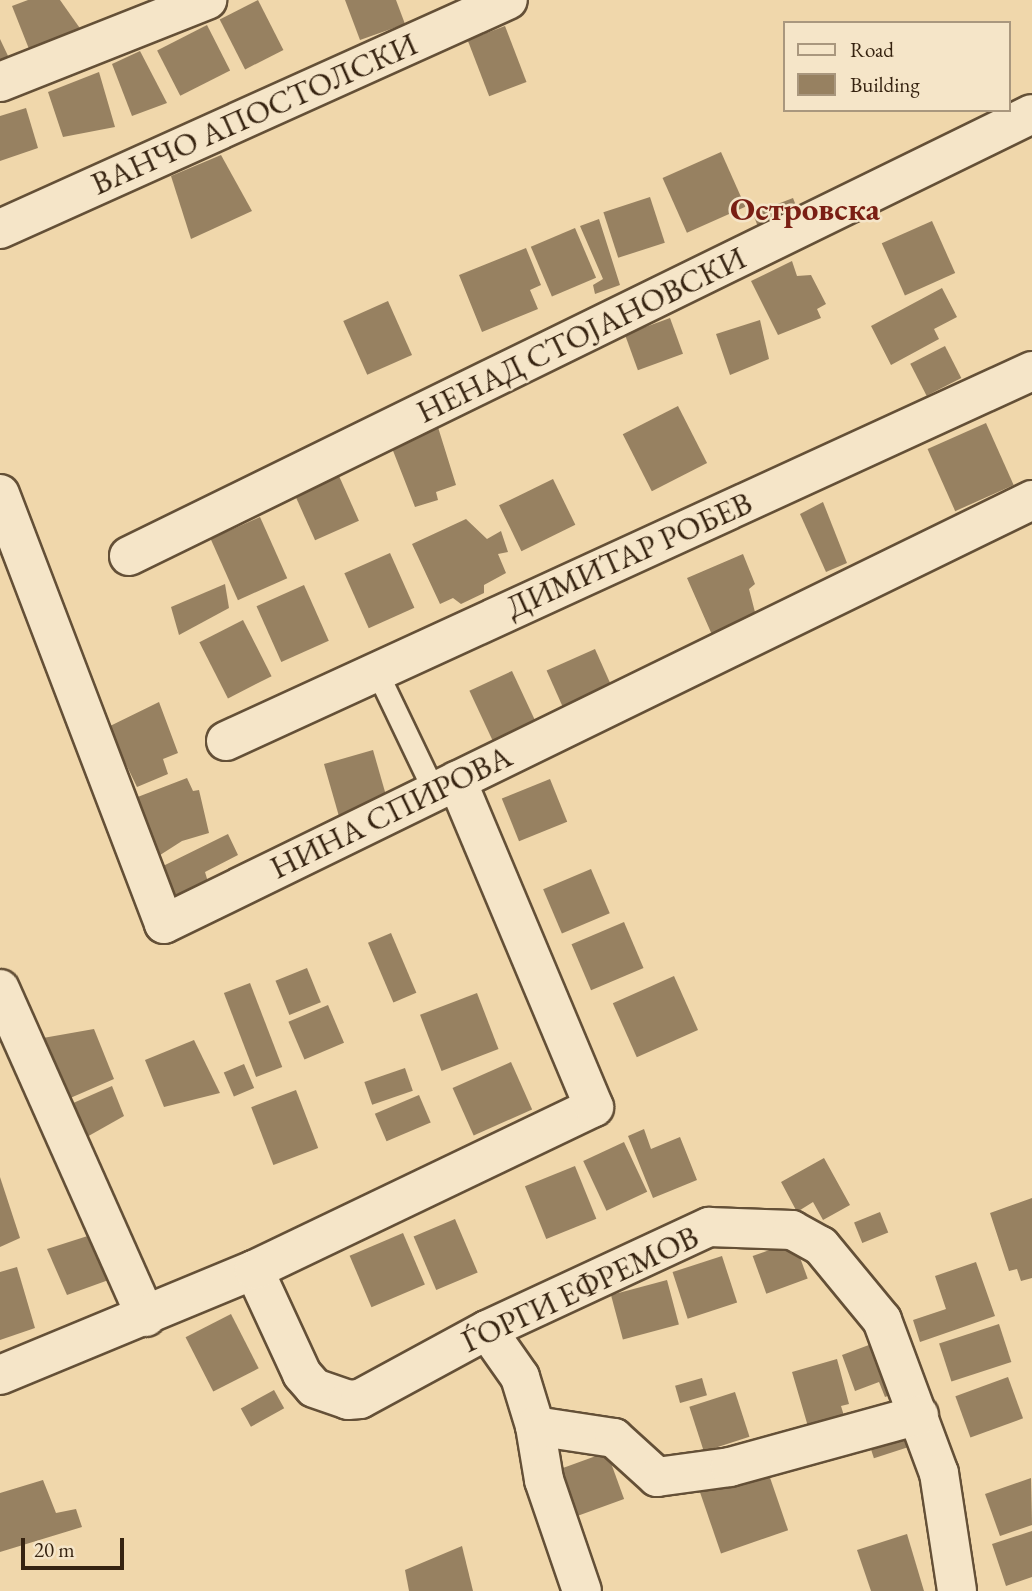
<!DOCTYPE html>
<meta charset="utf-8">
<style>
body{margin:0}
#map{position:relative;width:1032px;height:1591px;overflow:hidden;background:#f0d7ab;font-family:"EB Garamond",serif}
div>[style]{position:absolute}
.building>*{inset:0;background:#978161;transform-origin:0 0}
.roads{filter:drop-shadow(2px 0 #645037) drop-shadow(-2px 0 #645037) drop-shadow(0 2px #645037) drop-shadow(0 -2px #645037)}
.service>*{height:21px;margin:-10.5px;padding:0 10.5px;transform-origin:10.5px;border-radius:10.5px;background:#f5e5c8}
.minor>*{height:38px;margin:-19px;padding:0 19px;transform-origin:19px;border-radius:19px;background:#f5e5c8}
span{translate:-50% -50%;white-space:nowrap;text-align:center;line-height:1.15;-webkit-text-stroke:5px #f5e5c8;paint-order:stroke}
.street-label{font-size:32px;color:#362310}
.neighbourhood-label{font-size:33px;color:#7a1f14;font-weight:700}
.legend{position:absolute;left:783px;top:21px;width:228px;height:91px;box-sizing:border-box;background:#f5e5c8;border:2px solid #a9977e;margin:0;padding:9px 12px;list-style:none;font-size:21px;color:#362310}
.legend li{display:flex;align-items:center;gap:14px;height:35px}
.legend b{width:35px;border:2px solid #a9977e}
.scale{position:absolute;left:21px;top:1538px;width:103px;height:32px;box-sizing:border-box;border:4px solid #362310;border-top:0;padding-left:9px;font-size:21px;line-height:24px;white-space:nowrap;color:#362310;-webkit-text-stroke:5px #f5e5c8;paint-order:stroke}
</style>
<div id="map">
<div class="building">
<i style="clip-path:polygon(28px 0,60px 0,84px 34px,31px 54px,12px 6px)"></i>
<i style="left:258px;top:0;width:56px;height:43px;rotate:63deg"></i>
<i style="clip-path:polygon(345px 0,396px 0,405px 24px,360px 40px)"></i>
<i style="left:207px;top:25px;width:51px;height:56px;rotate:63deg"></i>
<i style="left:505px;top:26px;width:60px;height:40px;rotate:69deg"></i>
<i style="clip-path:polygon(0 39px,9px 58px,0 62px)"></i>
<i style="clip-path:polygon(140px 51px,167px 103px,132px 116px,112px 64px)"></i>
<i style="clip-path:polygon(99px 72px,115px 127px,63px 137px,48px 92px)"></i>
<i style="clip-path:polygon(26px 108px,38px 148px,0 161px,0 116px)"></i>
<i style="left:721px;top:152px;width:60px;height:64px;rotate:66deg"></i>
<i style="clip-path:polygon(221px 155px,252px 211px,191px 239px,171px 176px)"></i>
<i style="left:650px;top:197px;width:48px;height:49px;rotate:72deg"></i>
<i style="left:793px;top:198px;width:25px;height:43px;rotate:69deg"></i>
<i style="clip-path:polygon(599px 219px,620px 285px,595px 294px,593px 285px,603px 279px,580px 226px)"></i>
<i style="left:932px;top:221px;width:57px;height:55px;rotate:66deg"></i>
<i style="left:575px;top:228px;width:54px;height:48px;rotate:67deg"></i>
<i style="clip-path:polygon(526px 248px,541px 285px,530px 290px,538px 309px,482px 332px,459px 275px)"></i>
<i style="clip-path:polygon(792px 261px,797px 276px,811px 275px,826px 304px,817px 309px,821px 318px,778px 335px,751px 281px)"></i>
<i style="clip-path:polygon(942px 288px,957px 317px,934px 329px,939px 339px,891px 365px,871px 326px)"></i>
<i style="left:388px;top:301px;width:59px;height:49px;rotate:66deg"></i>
<i style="left:670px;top:318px;width:38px;height:48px;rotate:70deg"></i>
<i style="clip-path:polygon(760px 320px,769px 359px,730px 375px,716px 334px)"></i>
<i style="left:945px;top:346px;width:36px;height:39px;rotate:63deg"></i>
<i style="left:678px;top:406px;width:64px;height:62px;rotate:63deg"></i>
<i style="left:986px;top:423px;width:68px;height:64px;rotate:66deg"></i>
<i style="clip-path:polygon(437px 424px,456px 485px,436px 492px,438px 500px,415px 507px,390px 443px)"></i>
<i style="left:339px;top:476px;width:49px;height:48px;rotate:66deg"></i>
<i style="left:553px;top:479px;width:51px;height:60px;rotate:64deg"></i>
<i style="clip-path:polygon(823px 502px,847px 563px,826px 572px,800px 514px)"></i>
<i style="left:260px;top:517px;width:67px;height:54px;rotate:66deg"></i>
<i style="clip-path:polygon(466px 519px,487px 539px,501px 531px,508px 552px,498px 554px,506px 573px,484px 585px,484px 593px,461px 604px,453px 598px,440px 604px,412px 544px)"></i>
<i style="left:390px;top:553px;width:60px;height:50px;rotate:66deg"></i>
<i style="clip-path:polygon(743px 554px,755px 584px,749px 589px,756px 616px,713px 637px,687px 578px)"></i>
<i style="clip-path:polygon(225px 584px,229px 608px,179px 635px,171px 607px)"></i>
<i style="left:304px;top:585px;width:61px;height:52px;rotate:66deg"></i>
<i style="left:243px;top:620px;width:63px;height:49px;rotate:63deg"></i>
<i style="left:595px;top:649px;width:44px;height:53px;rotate:66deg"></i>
<i style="left:512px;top:671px;width:56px;height:47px;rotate:65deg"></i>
<i style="clip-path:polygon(159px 702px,178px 753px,163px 759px,168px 774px,137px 787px,108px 727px)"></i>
<i style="left:373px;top:750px;width:57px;height:51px;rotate:74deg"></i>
<i style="clip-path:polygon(187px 778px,193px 791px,199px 790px,209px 833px,182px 841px,157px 857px,135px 798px)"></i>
<i style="left:550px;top:779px;width:46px;height:52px;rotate:68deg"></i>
<i style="clip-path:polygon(228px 834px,238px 855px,205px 872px,211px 892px,178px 906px,161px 867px)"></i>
<i style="left:591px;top:869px;width:48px;height:52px;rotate:67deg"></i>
<i style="left:624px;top:922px;width:50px;height:57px;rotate:67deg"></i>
<i style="left:391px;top:933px;width:65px;height:25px;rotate:67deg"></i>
<i style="left:307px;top:968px;width:37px;height:34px;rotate:68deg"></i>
<i style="left:674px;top:976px;width:59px;height:67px;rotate:66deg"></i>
<i style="left:250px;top:983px;width:90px;height:28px;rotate:69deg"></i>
<i style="left:477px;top:993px;width:60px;height:61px;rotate:69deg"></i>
<i style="left:328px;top:1005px;width:41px;height:43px;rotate:67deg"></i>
<i style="clip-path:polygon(94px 1029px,114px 1079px,68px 1099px,43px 1038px)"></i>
<i style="clip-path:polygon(194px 1040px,220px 1093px,164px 1107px,145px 1060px)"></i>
<i style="left:511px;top:1062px;width:52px;height:64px;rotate:66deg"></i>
<i style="left:244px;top:1064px;width:26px;height:22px;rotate:67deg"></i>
<i style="left:405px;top:1068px;width:24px;height:43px;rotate:71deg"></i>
<i style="clip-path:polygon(112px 1086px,124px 1116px,85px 1138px,71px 1104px)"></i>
<i style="left:296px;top:1090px;width:62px;height:48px;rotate:69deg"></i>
<i style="left:419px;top:1095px;width:30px;height:48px;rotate:67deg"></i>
<i style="clip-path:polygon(644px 1129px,651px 1149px,680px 1137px,697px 1180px,653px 1198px,628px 1136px)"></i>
<i style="left:624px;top:1142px;width:55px;height:45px;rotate:65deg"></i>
<i style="clip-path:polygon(824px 1158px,850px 1205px,823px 1220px,813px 1202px,797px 1212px,781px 1182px)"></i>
<i style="left:575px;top:1166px;width:57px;height:54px;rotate:68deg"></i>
<i style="clip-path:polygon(0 1177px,20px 1238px,0 1247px)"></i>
<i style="clip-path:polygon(1032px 1198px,1032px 1278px,1021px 1281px,1017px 1269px,1009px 1271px,990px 1213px)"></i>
<i style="left:880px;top:1212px;width:22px;height:28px;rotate:68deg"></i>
<i style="left:455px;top:1219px;width:58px;height:45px;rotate:67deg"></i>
<i style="clip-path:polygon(97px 1233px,117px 1277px,67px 1295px,47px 1249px)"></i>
<i style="left:403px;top:1233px;width:56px;height:58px;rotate:67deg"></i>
<i style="left:794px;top:1241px;width:40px;height:44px;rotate:70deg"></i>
<i style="left:722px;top:1256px;width:49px;height:52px;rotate:72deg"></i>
<i style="clip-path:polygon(976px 1262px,995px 1316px,920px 1342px,913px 1320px,946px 1309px,935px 1276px)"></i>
<i style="clip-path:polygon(17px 1267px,35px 1328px,0 1340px,0 1272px)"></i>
<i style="left:667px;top:1280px;width:46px;height:58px;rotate:75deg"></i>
<i style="left:231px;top:1314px;width:61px;height:51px;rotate:63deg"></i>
<i style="left:999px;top:1324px;width:40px;height:63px;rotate:72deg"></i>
<i style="clip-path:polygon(885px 1339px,904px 1390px,885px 1397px,879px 1382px,855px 1391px,842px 1355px)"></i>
<i style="clip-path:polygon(837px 1359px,849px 1404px,841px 1406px,845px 1419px,809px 1430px,792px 1372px)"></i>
<i style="left:1008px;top:1377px;width:44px;height:56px;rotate:70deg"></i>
<i style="left:702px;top:1378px;width:18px;height:28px;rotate:74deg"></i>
<i style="left:274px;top:1390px;width:21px;height:38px;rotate:61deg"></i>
<i style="left:735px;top:1392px;width:47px;height:48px;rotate:72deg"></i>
<i style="left:908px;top:1424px;width:22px;height:43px;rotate:72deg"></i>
<i style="left:607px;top:1452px;width:50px;height:55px;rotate:70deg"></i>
<i style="left:766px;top:1466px;width:68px;height:71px;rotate:71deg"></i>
<i style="clip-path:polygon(1031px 1478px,1032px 1525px,1000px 1536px,985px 1494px)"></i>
<i style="clip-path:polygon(43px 1480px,56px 1513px,76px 1509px,82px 1527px,0 1552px,0 1493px)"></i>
<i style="clip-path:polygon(1032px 1531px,1032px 1577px,1006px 1586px,992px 1544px)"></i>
<i style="clip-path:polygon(907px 1534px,924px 1591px,871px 1591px,857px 1550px)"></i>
<i style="clip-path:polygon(462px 1546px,473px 1591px,409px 1591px,405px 1570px)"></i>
</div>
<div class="roads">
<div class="service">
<i style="left:376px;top:670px;width:136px;rotate:64.4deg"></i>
</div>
<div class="minor">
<i style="left:0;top:82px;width:223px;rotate:-21.6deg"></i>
<i style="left:0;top:229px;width:557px;rotate:-24.27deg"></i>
<i style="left:0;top:494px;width:460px;rotate:69.1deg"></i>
<i style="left:164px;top:924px;width:966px;rotate:-26.03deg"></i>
<i style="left:129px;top:556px;width:1005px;rotate:-26.08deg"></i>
<i style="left:226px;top:741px;width:887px;rotate:-24.66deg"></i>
<i style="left:0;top:989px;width:359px;rotate:66deg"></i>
<i style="left:254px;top:1270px;width:115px;rotate:65.2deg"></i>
<i style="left:302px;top:1374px;width:18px;rotate:49deg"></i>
<i style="left:314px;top:1388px;width:36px;rotate:19deg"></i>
<i style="left:348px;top:1400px;width:12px;rotate:-5deg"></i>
<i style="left:360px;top:1399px;width:145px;rotate:-28.5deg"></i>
<i style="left:487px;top:1330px;width:245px;rotate:-24.9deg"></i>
<i style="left:709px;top:1227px;width:83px;rotate:2.1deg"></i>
<i style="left:792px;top:1230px;width:33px;rotate:29deg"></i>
<i style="left:821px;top:1246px;width:96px;rotate:50.5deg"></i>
<i style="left:882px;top:1320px;width:163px;rotate:69.6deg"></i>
<i style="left:939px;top:1473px;width:119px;rotate:81.3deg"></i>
<i style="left:487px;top:1330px;width:57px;rotate:54.9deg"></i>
<i style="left:520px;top:1377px;width:51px;rotate:73deg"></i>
<i style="left:535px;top:1426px;width:55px;rotate:80.5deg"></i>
<i style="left:544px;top:1480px;width:117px;rotate:71.1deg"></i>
<i style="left:0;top:1375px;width:275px;rotate:-22.5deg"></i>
<i style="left:254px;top:1270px;width:377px;rotate:-25.6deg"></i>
<i style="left:594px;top:1107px;width:354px;rotate:-112.8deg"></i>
<i style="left:535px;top:1426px;width:80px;rotate:8.6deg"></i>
<i style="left:614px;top:1438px;width:58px;rotate:42.2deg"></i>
<i style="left:657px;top:1477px;width:74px;rotate:-7.8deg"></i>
<i style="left:730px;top:1467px;width:196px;rotate:-15.4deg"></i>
</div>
</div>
<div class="street-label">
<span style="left:254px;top:114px;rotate:-24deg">ВАНЧО АПОСТОЛСКИ</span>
<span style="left:581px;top:335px;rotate:-26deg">НЕНАД СТОЈАНОВСКИ</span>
<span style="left:629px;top:555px;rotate:-24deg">ДИМИТАР РОБЕВ</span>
<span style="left:391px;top:812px;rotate:-26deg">НИНА СПИРОВА</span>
<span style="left:580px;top:1289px;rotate:-25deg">ЃОРГИ ЕФРЕМОВ</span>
</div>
<div class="neighbourhood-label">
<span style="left:805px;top:209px">Островска</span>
</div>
<ul class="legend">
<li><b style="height:9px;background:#f5e5c8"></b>Road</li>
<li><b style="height:19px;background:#978161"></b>Building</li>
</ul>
<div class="scale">20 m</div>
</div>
